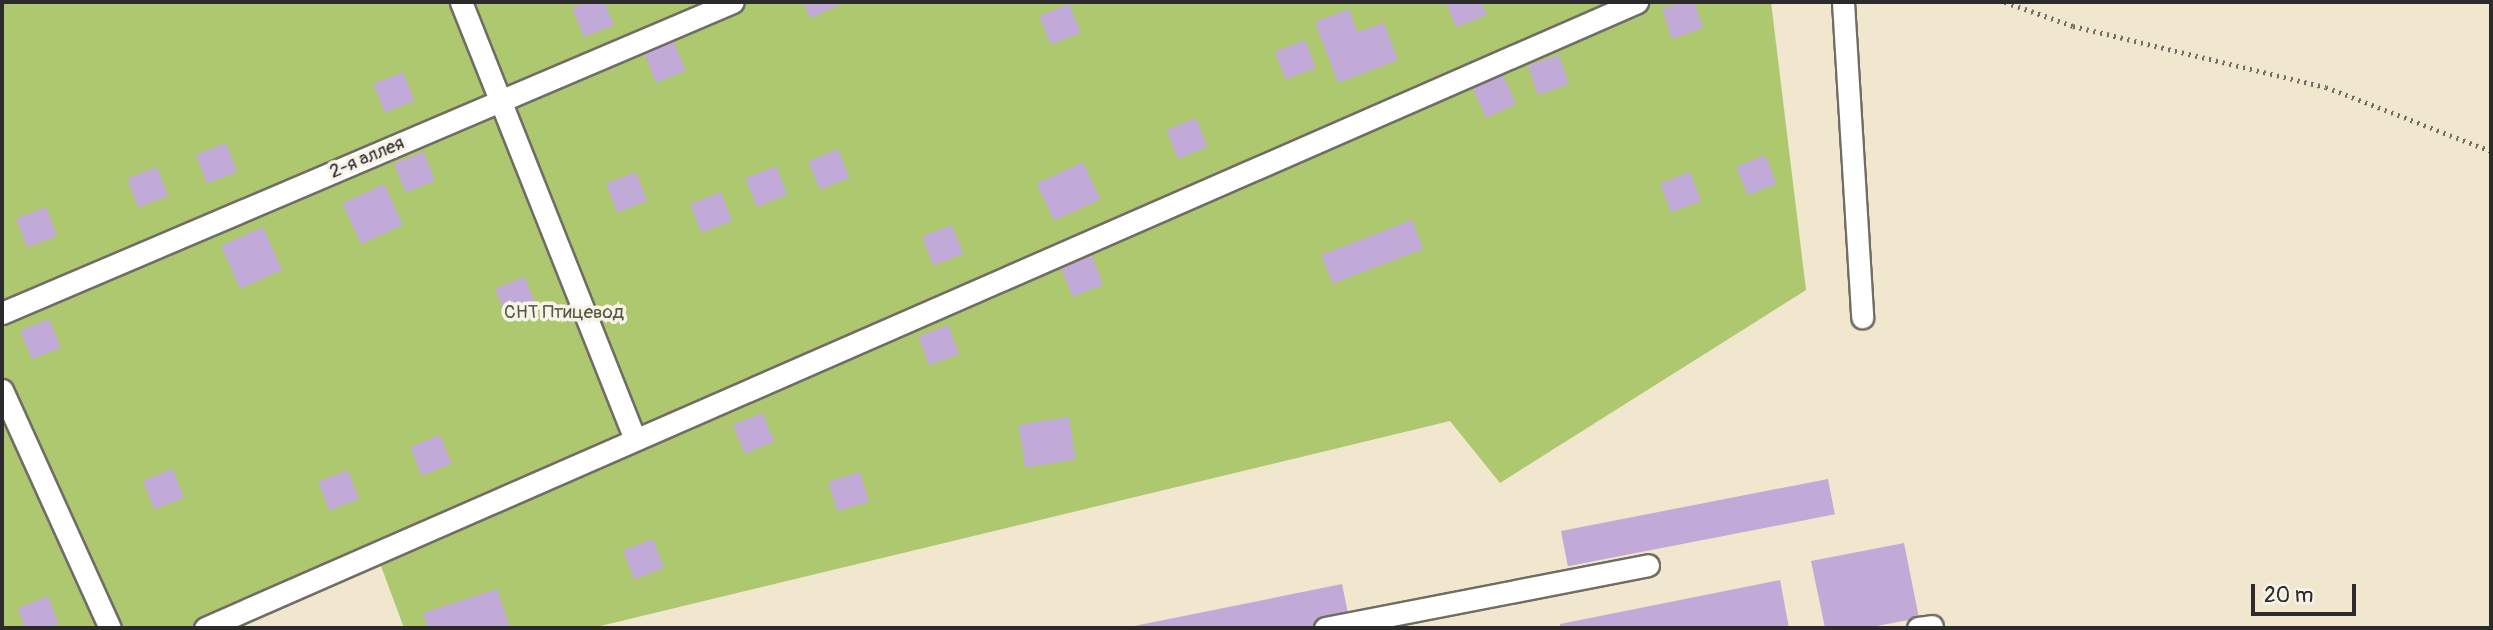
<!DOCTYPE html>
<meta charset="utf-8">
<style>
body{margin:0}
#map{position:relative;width:2493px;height:630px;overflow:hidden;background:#f0e7ce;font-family:Pangolin,sans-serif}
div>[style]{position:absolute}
.green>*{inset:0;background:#adc86e}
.building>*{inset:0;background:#c1aad8;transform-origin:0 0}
.path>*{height:4.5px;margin-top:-2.25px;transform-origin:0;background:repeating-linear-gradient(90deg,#706d64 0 2px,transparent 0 7px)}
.roads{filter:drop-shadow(2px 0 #706d64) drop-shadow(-2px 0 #706d64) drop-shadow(0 2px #706d64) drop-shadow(0 -2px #706d64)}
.service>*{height:21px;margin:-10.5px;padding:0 10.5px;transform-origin:10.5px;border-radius:10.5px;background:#fff}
span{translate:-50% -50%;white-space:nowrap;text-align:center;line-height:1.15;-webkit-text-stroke:7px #f7f3e8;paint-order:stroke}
.street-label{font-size:19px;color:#2b2b2b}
.park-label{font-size:19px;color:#525a3f}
.frame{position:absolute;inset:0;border:4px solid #2b2b2b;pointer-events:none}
.scale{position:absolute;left:2251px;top:584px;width:105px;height:32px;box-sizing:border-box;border:4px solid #2b2b2b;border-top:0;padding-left:9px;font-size:21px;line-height:24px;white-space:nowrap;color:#2b2b2b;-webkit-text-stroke:5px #f7f3e8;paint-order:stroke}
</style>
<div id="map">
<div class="green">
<i style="clip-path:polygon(2px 2px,1771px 2px,1806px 290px,1500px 483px,1450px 421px,592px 628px,404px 628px,381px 566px,225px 628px,2px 628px)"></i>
</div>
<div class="building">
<i style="clip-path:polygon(588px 2px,604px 2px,614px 25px,584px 37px,572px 8px)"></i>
<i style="clip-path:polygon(803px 2px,838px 2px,839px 5px,810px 18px)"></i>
<i style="clip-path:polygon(1446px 2px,1481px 2px,1487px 15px,1456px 27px)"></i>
<i style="clip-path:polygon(1683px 2px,1694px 2px,1703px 28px,1672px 39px,1662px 9px)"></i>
<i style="left:1069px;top:4px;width:31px;height:32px;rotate:68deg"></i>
<i style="clip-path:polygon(1349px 9px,1357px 32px,1384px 23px,1398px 60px,1338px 83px,1315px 22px)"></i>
<i style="left:1305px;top:40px;width:30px;height:32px;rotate:69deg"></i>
<i style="left:674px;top:42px;width:31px;height:32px;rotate:68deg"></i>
<i style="left:1559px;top:55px;width:31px;height:33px;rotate:71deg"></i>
<i style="left:403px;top:72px;width:31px;height:32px;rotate:68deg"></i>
<i style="left:1503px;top:75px;width:32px;height:33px;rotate:66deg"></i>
<i style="left:1196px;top:118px;width:31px;height:32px;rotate:68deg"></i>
<i style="left:226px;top:143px;width:31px;height:32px;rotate:69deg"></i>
<i style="left:838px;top:149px;width:31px;height:32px;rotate:68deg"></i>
<i style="left:424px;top:152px;width:31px;height:32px;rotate:69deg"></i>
<i style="left:1765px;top:155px;width:31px;height:31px;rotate:68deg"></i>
<i style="left:1083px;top:162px;width:41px;height:51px;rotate:65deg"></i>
<i style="left:776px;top:166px;width:31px;height:33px;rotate:68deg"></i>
<i style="left:157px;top:167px;width:31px;height:32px;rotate:69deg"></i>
<i style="left:636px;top:172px;width:31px;height:32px;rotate:69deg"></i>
<i style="left:1690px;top:172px;width:31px;height:32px;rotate:69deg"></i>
<i style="left:384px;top:184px;width:45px;height:46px;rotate:65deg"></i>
<i style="left:721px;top:192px;width:31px;height:33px;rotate:69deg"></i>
<i style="left:46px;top:207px;width:31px;height:32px;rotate:69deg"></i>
<i style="left:1412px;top:220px;width:31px;height:97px;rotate:69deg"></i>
<i style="left:952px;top:225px;width:31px;height:32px;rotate:69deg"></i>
<i style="left:263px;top:227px;width:47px;height:46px;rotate:66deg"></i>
<i style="left:1092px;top:256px;width:31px;height:33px;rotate:69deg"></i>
<i style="left:525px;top:277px;width:31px;height:32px;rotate:69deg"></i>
<i style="left:49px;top:319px;width:31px;height:31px;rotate:68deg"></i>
<i style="left:948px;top:325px;width:31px;height:32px;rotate:69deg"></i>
<i style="left:763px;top:413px;width:31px;height:32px;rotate:69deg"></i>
<i style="left:1069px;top:417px;width:43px;height:51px;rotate:81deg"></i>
<i style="left:440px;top:435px;width:31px;height:32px;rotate:68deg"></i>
<i style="left:173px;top:469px;width:31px;height:32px;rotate:69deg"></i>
<i style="left:348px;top:470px;width:31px;height:32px;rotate:69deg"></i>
<i style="left:860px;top:472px;width:31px;height:33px;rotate:73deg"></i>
<i style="left:1828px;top:479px;width:36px;height:272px;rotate:79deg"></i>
<i style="left:653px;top:539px;width:31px;height:32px;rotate:69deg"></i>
<i style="clip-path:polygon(1904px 543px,1919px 618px,1866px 628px,1825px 628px,1811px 561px)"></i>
<i style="clip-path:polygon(1780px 580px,1789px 628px,1560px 628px,1560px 624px)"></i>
<i style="clip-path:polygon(1342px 584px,1350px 623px,1321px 628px,1124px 628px)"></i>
<i style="clip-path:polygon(497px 589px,510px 628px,428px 628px,423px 613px)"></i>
<i style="clip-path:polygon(48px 596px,59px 625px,25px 628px,18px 608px)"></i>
</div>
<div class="path">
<i style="left:2005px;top:2px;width:72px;rotate:19.4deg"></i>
<i style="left:2073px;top:26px;width:260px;rotate:13.6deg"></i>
<i style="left:2326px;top:87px;width:177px;rotate:21.2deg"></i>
</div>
<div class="roads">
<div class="service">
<i style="left:461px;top:2px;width:468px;rotate:68.3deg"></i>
<i style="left:1843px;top:2px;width:316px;rotate:86.5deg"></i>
<i style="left:2px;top:313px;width:794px;rotate:-23.05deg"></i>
<i style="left:2px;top:390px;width:261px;rotate:65.6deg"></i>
<i style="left:205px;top:628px;width:1563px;rotate:-23.61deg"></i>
<i style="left:1325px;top:628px;width:329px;rotate:-11deg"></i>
<i style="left:1918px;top:628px;width:14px;rotate:-8deg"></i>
</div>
</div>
<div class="street-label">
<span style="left:367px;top:158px;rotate:-23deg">2-я аллея</span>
</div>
<div class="park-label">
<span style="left:564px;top:313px">СНТ Птицевод</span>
</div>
<div class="frame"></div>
<div class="scale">20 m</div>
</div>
